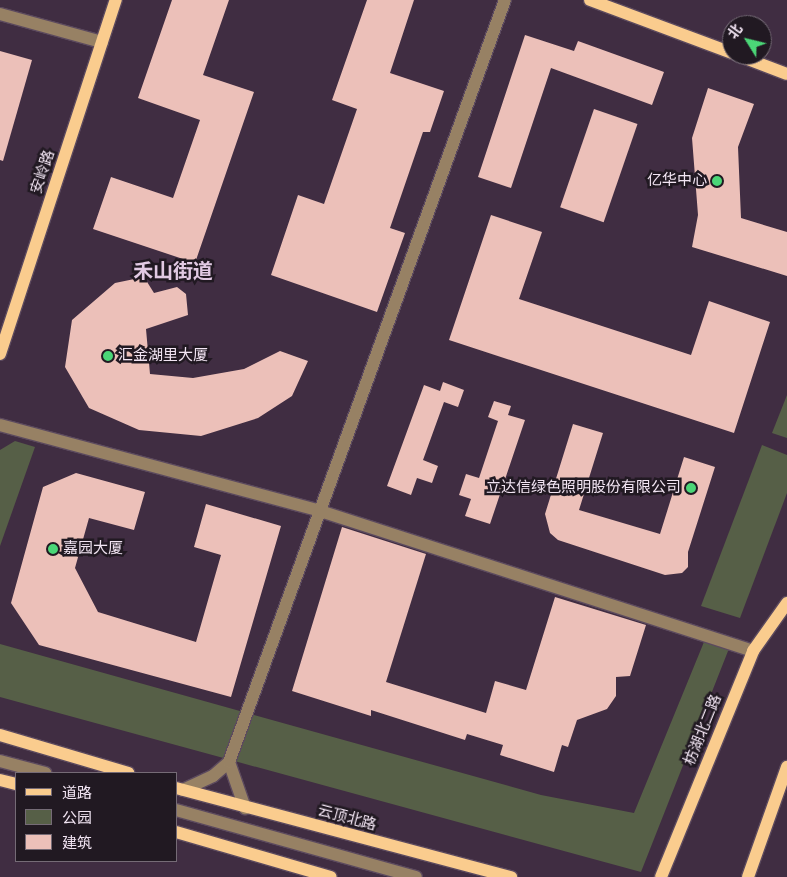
<!DOCTYPE html>
<meta charset="utf-8">
<style>
body{margin:0}
#map{position:relative;width:787px;height:877px;overflow:hidden;background:#402d42;font-family:"Varela Round","Noto Sans SC",sans-serif}
div>[style]{position:absolute}
.green>*{inset:0;background:#565f47}
.building>*{inset:0;background:#ecc0b9;transform-origin:0 0}
.roads{filter:drop-shadow(1px 0 #5c4a5e) drop-shadow(-1px 0 #5c4a5e) drop-shadow(0 1px #5c4a5e) drop-shadow(0 -1px #5c4a5e)}
.minor>*{height:12px;margin:-6px;padding:0 6px;transform-origin:6px;border-radius:6px;background:#978164}
.major>*{height:12px;margin:-6px;padding:0 6px;transform-origin:6px;border-radius:6px;background:#facc8e}
.dots>*{width:14px;height:14px;translate:-50% -50%;box-sizing:border-box;border:2px solid #211922;border-radius:50%}
span{translate:-50% -50%;white-space:nowrap;text-align:center;line-height:1.15;-webkit-text-stroke:5px #211922;paint-order:stroke}
.street-label{font-size:15px;color:#f2e5f3}
.poi-label{font-size:15px;color:#f2e5f3}
.right{translate:-100% -50%;text-align:right}
.left{translate:0 -50%;text-align:left}
.district-label{font-size:20px;color:#e1c9e3;font-weight:700}
.legend{position:absolute;left:15px;top:772px;width:162px;height:90px;box-sizing:border-box;background:#211922;border:1px solid #756b76;margin:0;padding:6px 9px;list-style:none;font-size:15px;color:#f2e5f3}
.legend li{display:flex;align-items:center;gap:10px;height:25px}
.legend b{width:25px;border:1px solid #756b76}
.north{position:absolute;left:722px;top:15px;width:50px;height:50px;box-sizing:border-box;background:#211922;border:1px solid #756b76;border-radius:50%;rotate:306deg;font-size:14px;font-weight:700;line-height:20px;text-align:center;color:#f2e5f3}
.north::after{content:'';display:block;margin:auto;width:18px;height:22px;background:#4bd677;clip-path:polygon(50% 0,100% 100%,50% 72%,0 100%)}
</style>
<div id="map">
<div class="green">
<i style="clip-path:polygon(787px 395px,787px 438px,772px 433px)"></i>
<i style="clip-path:polygon(15px 441px,35px 447px,0 546px,0 450px)"></i>
<i style="clip-path:polygon(762px 445px,787px 455px,787px 493px,740px 618px,701px 606px)"></i>
<i style="clip-path:polygon(706px 637px,730px 646px,641px 872px,0 697px,0 644px,541px 795px,634px 813px)"></i>
</div>
<div class="building">
<i style="clip-path:polygon(172px 0,229px 0,203px 75px,254px 92px,195px 263px,93px 229px,111px 177px,173px 198px,200px 120px,138px 98px)"></i>
<i style="clip-path:polygon(367px 0,414px 0,390px 73px,444px 91px,430px 132px,423px 132px,390px 228px,405px 233px,377px 312px,271px 275px,298px 195px,324px 204px,357px 109px,332px 100px)"></i>
<i style="clip-path:polygon(525px 35px,574px 51px,578px 41px,664px 72px,652px 105px,551px 68px,511px 188px,478px 177px)"></i>
<i style="clip-path:polygon(0 51px,32px 60px,3px 161px,0 160px)"></i>
<i style="clip-path:polygon(708px 88px,754px 104px,738px 147px,741px 218px,787px 232px,787px 276px,692px 247px,698px 215px,692px 138px)"></i>
<i style="left:594px;top:109px;width:46px;height:104px;rotate:19deg"></i>
<i style="clip-path:polygon(491px 215px,542px 232px,519px 299px,691px 355px,709px 301px,770px 322px,734px 433px,449px 340px)"></i>
<i style="clip-path:polygon(144px 277px,154px 293px,177px 287px,186px 294px,188px 315px,146px 329px,150px 374px,193px 378px,244px 369px,280px 351px,308px 361px,292px 396px,258px 418px,201px 436px,139px 430px,89px 408px,65px 367px,72px 320px,115px 283px)"></i>
<i style="clip-path:polygon(443px 382px,464px 390px,458px 407px,444px 402px,423px 460px,438px 466px,432px 483px,417px 478px,411px 495px,387px 486px,424px 385px,440px 391px)"></i>
<i style="clip-path:polygon(494px 401px,511px 406px,508px 415px,525px 420px,490px 524px,465px 516px,471px 499px,459px 495px,466px 474px,479px 478px,498px 421px,488px 417px)"></i>
<i style="clip-path:polygon(573px 424px,603px 433px,579px 510px,660px 534px,684px 457px,715px 467px,688px 552px,688px 567px,682px 573px,665px 575px,558px 540px,550px 533px,545px 514px)"></i>
<i style="clip-path:polygon(76px 473px,145px 492px,134px 530px,89px 518px,75px 568px,98px 612px,196px 642px,221px 555px,194px 547px,206px 504px,281px 526px,231px 697px,39px 645px,11px 603px,43px 487px)"></i>
<i style="clip-path:polygon(342px 527px,426px 554px,386px 682px,486px 713px,495px 681px,526px 690px,555px 597px,646px 625px,630px 676px,616px 677px,616px 696px,607px 709px,577px 720px,568px 747px,562px 745px,554px 772px,500px 755px,503px 745px,467px 734px,465px 740px,371px 710px,371px 716px,292px 691px)"></i>
</div>
<div class="roads">
<div class="minor">
<i style="left:0;top:14px;width:106px;rotate:15.4deg"></i>
<i style="left:0;top:425px;width:331px;rotate:15deg"></i>
<i style="left:320px;top:511px;width:455px;rotate:17.9deg"></i>
<i style="left:0;top:761px;width:47px;rotate:14.9deg"></i>
<i style="left:229px;top:762px;width:49px;rotate:70.8deg"></i>
<i style="left:183px;top:790px;width:33px;rotate:-25deg"></i>
<i style="left:213px;top:776px;width:21px;rotate:-41deg"></i>
<i style="left:229px;top:762px;width:810px;rotate:-70.09deg"></i>
<i style="left:176px;top:810px;width:249px;rotate:15.6deg"></i>
</div>
<div class="major">
<i style="left:590px;top:0;width:152px;rotate:20.5deg"></i>
<i style="left:737px;top:55px;width:53px;rotate:20.8deg"></i>
<i style="left:0;top:354px;width:373px;rotate:-71.9deg"></i>
<i style="left:0;top:735px;width:134px;rotate:16.5deg"></i>
<i style="left:0;top:780px;width:16px;rotate:14deg"></i>
<i style="left:176px;top:788px;width:347px;rotate:14.9deg"></i>
<i style="left:176px;top:832px;width:161px;rotate:16.2deg"></i>
<i style="left:661px;top:877px;width:244px;rotate:-67.8deg"></i>
<i style="left:753px;top:651px;width:59px;rotate:-54.7deg"></i>
<i style="left:748px;top:877px;width:117px;rotate:-70.5deg"></i>
</div>
</div>
<div class="dots">
<i style="left:717px;top:181px;background:#4bd677"></i>
<i style="left:108px;top:356px;background:#4bd677"></i>
<i style="left:691px;top:488px;background:#4bd677"></i>
<i style="left:53px;top:549px;background:#4bd677"></i>
</div>
<div class="street-label">
<span style="left:43px;top:172px;rotate:-72deg">安岭路</span>
<span style="left:703px;top:730px;rotate:-68deg">枋湖北二路</span>
<span style="left:347px;top:818px;rotate:15deg">云顶北路</span>
</div>
<div class="poi-label">
<span class="right" style="left:707px;top:181px">亿华中心</span>
<span class="left" style="left:118px;top:356px">汇金湖里大厦</span>
<span class="right" style="left:681px;top:488px">立达信绿色照明股份有限公司</span>
<span class="left" style="left:63px;top:549px">嘉园大厦</span>
</div>
<div class="district-label">
<span style="left:173px;top:272px">禾山街道</span>
</div>
<ul class="legend">
<li><b style="height:6px;background:#facc8e"></b>道路</li>
<li><b style="height:14px;background:#565f47"></b>公园</li>
<li><b style="height:14px;background:#ecc0b9"></b>建筑</li>
</ul>
<div class="north">北</div>
</div>
